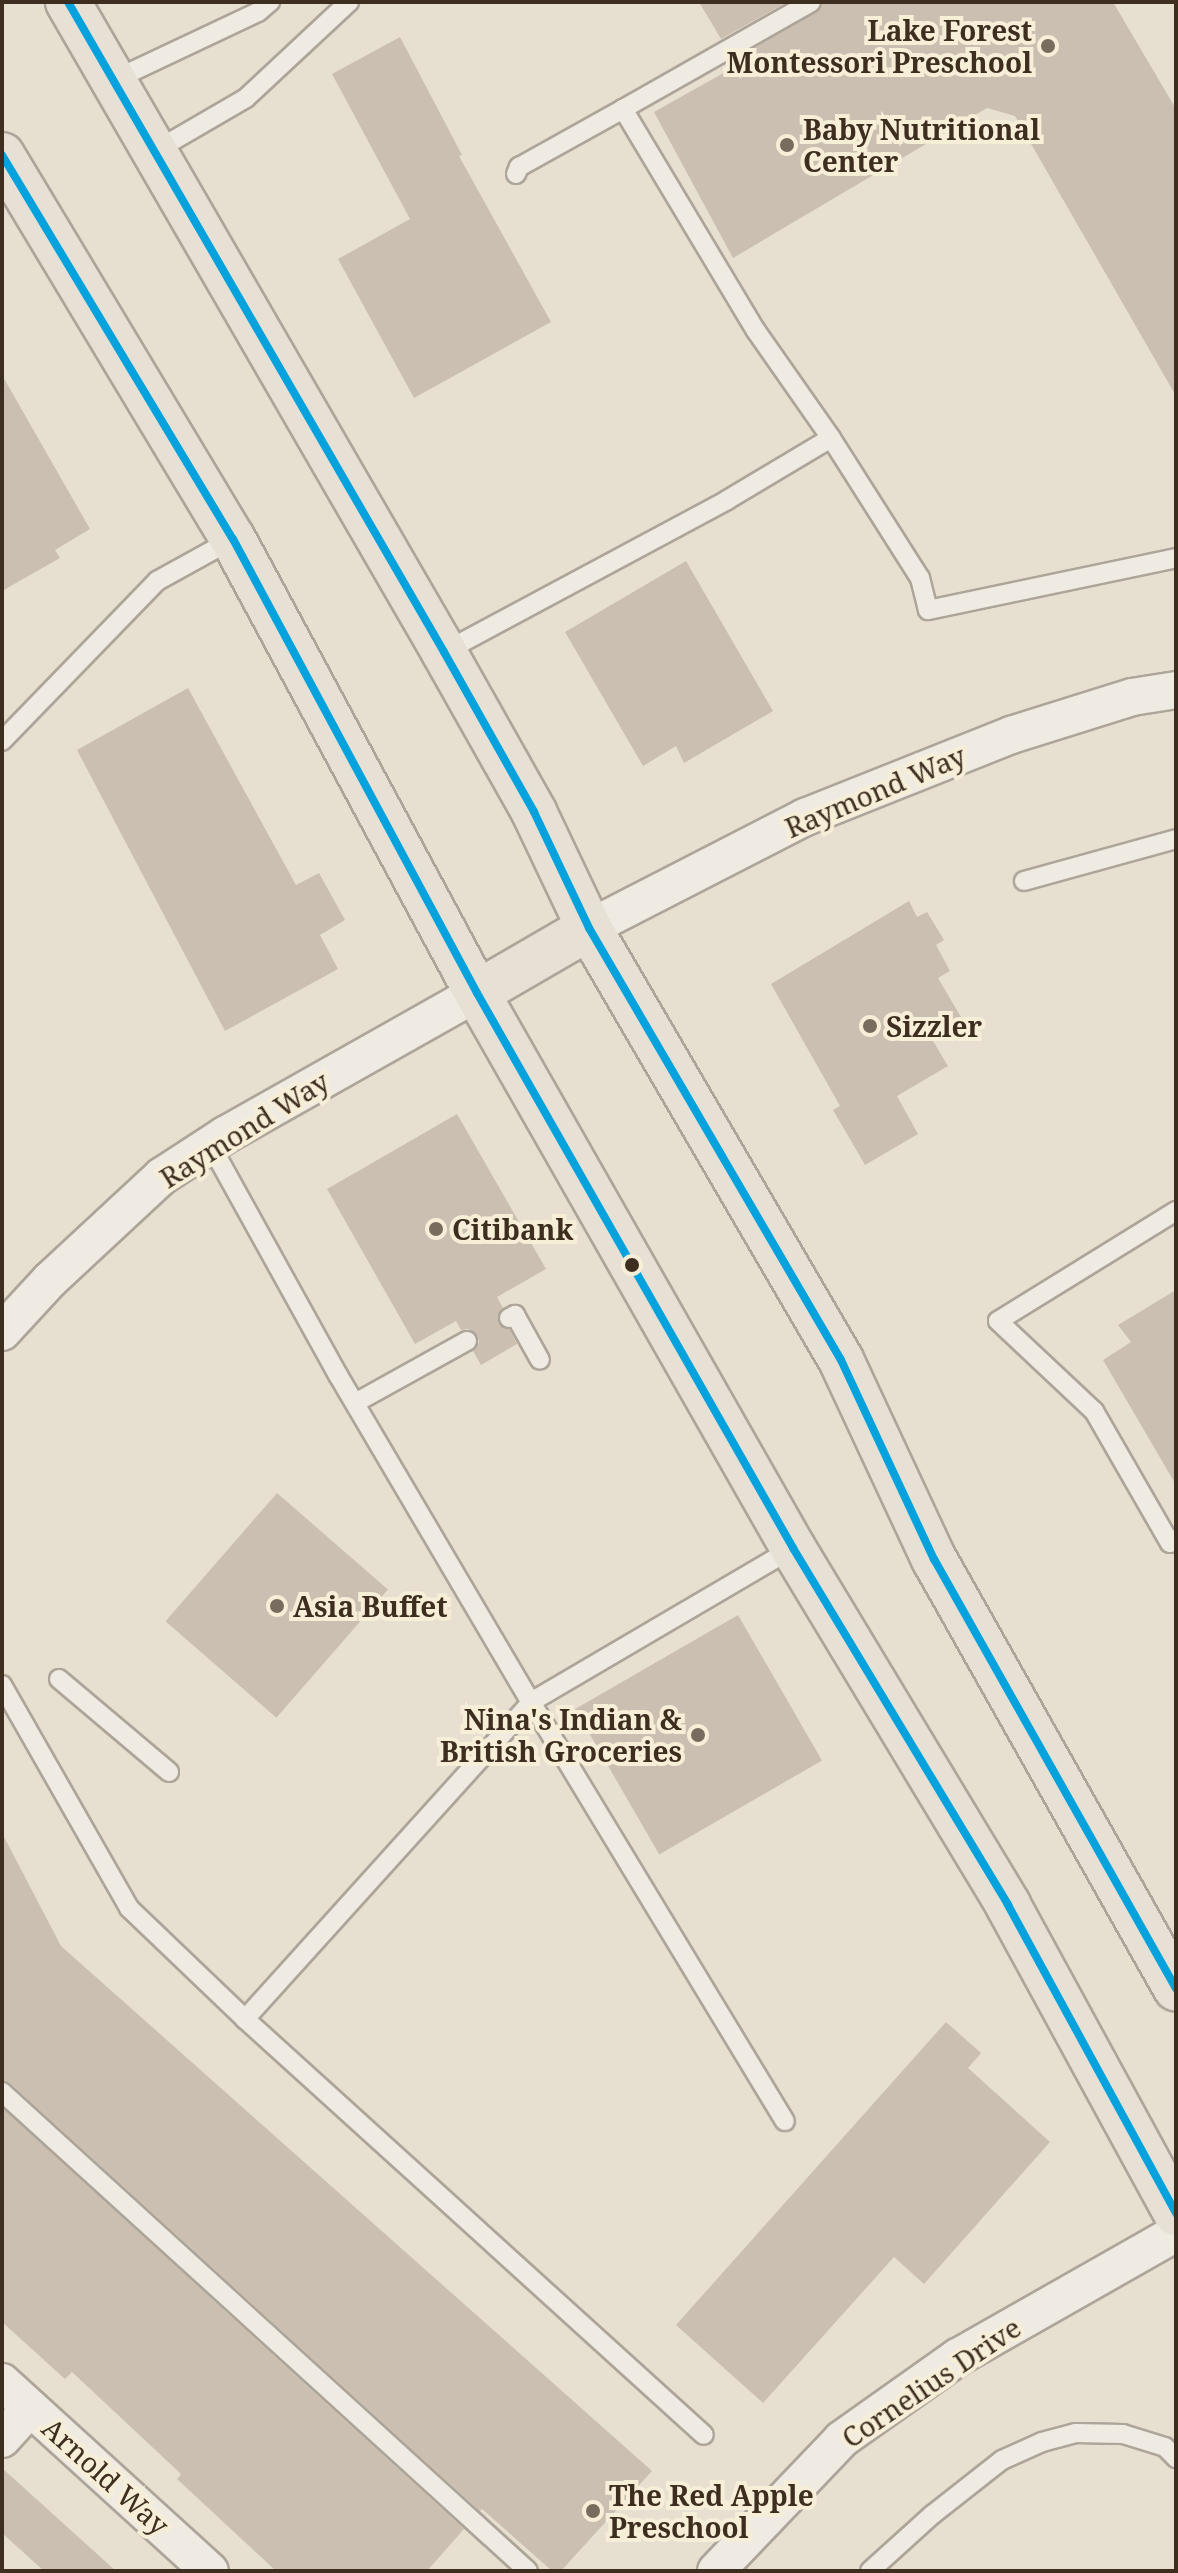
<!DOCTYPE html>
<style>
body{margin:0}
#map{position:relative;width:1178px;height:2573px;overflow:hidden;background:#e7e0d1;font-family:"Noto Serif",serif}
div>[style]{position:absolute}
.building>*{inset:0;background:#cbbfb2;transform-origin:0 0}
.roads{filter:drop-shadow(2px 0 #ada599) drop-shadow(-2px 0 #ada599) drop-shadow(0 2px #ada599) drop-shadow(0 -2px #ada599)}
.lane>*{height:18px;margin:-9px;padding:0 9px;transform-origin:9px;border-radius:9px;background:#efebe3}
.street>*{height:36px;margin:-18px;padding:0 18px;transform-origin:18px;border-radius:18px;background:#efebe3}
.primary>*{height:44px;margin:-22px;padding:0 22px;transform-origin:22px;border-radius:22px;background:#e6e1d4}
.bus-1>*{height:8px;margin:-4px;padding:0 4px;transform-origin:4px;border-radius:4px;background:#06a2dd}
.dots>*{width:22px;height:22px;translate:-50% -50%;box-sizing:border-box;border:4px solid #f7eed8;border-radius:50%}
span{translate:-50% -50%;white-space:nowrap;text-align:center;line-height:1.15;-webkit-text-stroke:8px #f7eed8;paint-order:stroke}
.poi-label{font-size:28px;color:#3d2e20;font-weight:700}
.right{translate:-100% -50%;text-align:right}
.left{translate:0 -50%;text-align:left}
.street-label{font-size:28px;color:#3d2e20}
.frame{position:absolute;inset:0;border:4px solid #3d2e20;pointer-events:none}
</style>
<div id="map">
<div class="building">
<i style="clip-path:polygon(699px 2px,787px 2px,721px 39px)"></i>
<i style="clip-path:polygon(823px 2px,1113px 2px,1176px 109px,1176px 396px,1015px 116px,987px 108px,733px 258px,654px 112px,736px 66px,733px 60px,817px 12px)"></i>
<i style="clip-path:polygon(400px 37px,462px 155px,459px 156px,551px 322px,414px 398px,338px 259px,410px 219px,332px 74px)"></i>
<i style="clip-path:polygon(2px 375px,90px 529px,55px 550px,60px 558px,2px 591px)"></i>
<i style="clip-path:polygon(686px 561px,773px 711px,684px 763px,676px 746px,643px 766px,565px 632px)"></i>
<i style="clip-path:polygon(188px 688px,296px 885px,319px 873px,345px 920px,320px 935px,338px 969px,225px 1031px,77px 750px)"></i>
<i style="clip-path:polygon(909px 901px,917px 917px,927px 912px,944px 940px,936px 945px,950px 971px,938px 978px,961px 1017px,930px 1036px,948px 1066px,897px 1096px,918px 1134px,865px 1165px,833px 1110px,840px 1106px,771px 984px)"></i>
<i style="clip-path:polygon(457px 1114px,546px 1269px,497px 1297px,503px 1308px,499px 1312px,498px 1323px,510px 1330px,517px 1344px,481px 1365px,473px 1351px,479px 1342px,477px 1335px,468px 1329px,461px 1330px,456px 1321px,415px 1344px,327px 1189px)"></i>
<i style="clip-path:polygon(1176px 1290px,1176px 1485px,1103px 1360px,1131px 1342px,1118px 1325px)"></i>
<i style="left:277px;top:1493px;width:147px;height:170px;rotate:41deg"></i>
<i style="left:738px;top:1615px;width:168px;height:188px;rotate:60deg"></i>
<i style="clip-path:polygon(2px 1833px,61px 1946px,652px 2471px,561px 2571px,552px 2571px,482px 2509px,480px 2511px,10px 2083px,2px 2080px)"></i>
<i style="clip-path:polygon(946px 2022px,981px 2053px,968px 2068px,1050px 2142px,924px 2284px,894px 2257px,763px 2403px,676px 2325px)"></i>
<i style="clip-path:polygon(2px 2108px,464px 2529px,427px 2571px,276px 2571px,177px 2479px,181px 2474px,72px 2372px,65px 2379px,2px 2322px)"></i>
<i style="clip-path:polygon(2px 2468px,116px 2571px,44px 2571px,2px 2533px)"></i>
</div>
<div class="roads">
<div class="lane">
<i style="left:114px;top:80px;width:159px;rotate:-25.3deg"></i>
<i style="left:258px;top:12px;width:16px;rotate:-40deg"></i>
<i style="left:155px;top:151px;width:105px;rotate:-30.2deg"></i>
<i style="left:246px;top:98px;width:141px;rotate:-43deg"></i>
<i style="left:516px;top:174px;width:8px;rotate:-67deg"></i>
<i style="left:519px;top:167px;width:119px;rotate:-29.1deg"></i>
<i style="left:831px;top:438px;width:166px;rotate:57.6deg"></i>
<i style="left:920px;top:578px;width:33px;rotate:76deg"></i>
<i style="left:928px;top:610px;width:253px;rotate:-11.8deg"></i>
<i style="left:444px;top:652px;width:321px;rotate:-28.2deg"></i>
<i style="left:727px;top:500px;width:121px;rotate:-30.8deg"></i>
<i style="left:831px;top:438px;width:131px;rotate:-125deg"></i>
<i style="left:756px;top:331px;width:259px;rotate:-120.9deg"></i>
<i style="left:623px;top:109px;width:216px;rotate:-29.6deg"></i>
<i style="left:2px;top:741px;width:223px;rotate:-45.9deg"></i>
<i style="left:157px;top:581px;width:87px;rotate:-28.9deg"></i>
<i style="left:1024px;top:881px;width:158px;rotate:-15.4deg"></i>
<i style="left:210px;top:1144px;width:264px;rotate:61deg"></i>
<i style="left:338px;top:1375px;width:380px;rotate:59.5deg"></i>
<i style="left:531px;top:1702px;width:490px;rotate:58.8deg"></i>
<i style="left:1176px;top:1211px;width:209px;rotate:148.3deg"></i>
<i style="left:998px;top:1321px;width:132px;rotate:43.2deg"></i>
<i style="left:1094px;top:1411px;width:152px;rotate:60.1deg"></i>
<i style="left:1170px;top:1543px;width:7px;rotate:-34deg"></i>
<i style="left:509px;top:1318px;width:7px;rotate:-27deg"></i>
<i style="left:515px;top:1315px;width:51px;rotate:60.9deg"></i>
<i style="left:355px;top:1403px;width:128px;rotate:-29deg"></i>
<i style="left:59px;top:1679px;width:144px;rotate:40.2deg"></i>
<i style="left:2px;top:1685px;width:257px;rotate:60.3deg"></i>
<i style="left:129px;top:1908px;width:161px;rotate:43.7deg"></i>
<i style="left:245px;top:2019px;width:619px;rotate:42.19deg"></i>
<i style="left:245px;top:2019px;width:427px;rotate:-47.9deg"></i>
<i style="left:531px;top:1702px;width:304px;rotate:-30.4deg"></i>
<i style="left:2px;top:2092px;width:711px;rotate:42.32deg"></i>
<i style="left:870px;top:2571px;width:84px;rotate:-42.1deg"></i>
<i style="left:932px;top:2515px;width:89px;rotate:-38.2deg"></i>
<i style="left:1002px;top:2460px;width:44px;rotate:-24.2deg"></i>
<i style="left:1042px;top:2442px;width:34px;rotate:-15deg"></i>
<i style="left:1075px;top:2433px;width:48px;rotate:1.2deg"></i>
<i style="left:1123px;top:2434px;width:44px;rotate:17.2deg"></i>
<i style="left:1165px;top:2447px;width:16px;rotate:45deg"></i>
</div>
<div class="street">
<i style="left:589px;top:928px;width:243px;rotate:-27.2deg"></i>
<i style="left:805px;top:817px;width:222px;rotate:-21.7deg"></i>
<i style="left:1011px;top:735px;width:127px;rotate:-17.4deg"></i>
<i style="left:1132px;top:697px;width:45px;rotate:-9deg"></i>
<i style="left:2px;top:1332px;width:71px;rotate:-47.3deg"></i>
<i style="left:50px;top:1280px;width:153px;rotate:-42.9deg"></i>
<i style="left:162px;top:1176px;width:75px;rotate:-33.1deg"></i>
<i style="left:225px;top:1135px;width:289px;rotate:-29.4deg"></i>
<i style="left:2px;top:2382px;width:281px;rotate:42.3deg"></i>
<i style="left:2px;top:2439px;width:42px;rotate:-47.9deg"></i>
<i style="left:716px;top:2571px;width:182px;rotate:-46.3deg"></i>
<i style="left:842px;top:2439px;width:142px;rotate:-35.3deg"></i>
<i style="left:958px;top:2357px;width:251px;rotate:-29.6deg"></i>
</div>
<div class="primary">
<i style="left:68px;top:2px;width:751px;rotate:59.95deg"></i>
<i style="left:444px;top:652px;width:184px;rotate:60.6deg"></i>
<i style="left:534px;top:812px;width:128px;rotate:64.6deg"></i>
<i style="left:589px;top:928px;width:500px;rotate:59.74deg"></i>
<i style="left:841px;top:1360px;width:220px;rotate:65deg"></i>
<i style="left:934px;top:1559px;width:493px;rotate:60.6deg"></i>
<i style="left:2px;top:155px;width:448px;rotate:59deg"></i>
<i style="left:233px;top:539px;width:515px;rotate:61.74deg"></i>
<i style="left:477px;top:993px;width:639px;rotate:60.34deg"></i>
<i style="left:793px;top:1548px;width:417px;rotate:58.9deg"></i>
<i style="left:1008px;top:1905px;width:351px;rotate:61.4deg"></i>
<i style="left:477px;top:993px;width:129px;rotate:-30.1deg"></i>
</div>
</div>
<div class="bus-1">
<i style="left:68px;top:2px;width:751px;rotate:59.95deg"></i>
<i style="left:444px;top:652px;width:184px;rotate:60.6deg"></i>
<i style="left:534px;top:812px;width:128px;rotate:64.6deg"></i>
<i style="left:589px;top:928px;width:500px;rotate:59.74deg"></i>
<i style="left:841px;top:1360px;width:220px;rotate:65deg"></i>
<i style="left:934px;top:1559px;width:493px;rotate:60.6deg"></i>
<i style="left:2px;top:155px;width:448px;rotate:59deg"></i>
<i style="left:233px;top:539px;width:515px;rotate:61.74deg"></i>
<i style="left:477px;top:993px;width:639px;rotate:60.34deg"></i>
<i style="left:793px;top:1548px;width:417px;rotate:58.9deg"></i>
<i style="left:1008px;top:1905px;width:351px;rotate:61.4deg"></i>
</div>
<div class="dots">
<i style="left:1048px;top:46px;background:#786c5e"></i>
<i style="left:787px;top:145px;background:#786c5e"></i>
<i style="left:870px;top:1026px;background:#786c5e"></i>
<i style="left:436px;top:1229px;background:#786c5e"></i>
<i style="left:632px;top:1265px;background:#3d2e20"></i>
<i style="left:277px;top:1606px;background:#786c5e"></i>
<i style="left:698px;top:1735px;background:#786c5e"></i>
<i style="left:593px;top:2511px;background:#786c5e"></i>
</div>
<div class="poi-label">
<span class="right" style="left:1032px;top:46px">Lake Forest<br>Montessori Preschool</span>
<span class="left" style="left:803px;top:145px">Baby Nutritional<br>Center</span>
<span class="left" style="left:886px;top:1026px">Sizzler</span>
<span class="left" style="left:452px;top:1229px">Citibank</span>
<span class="left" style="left:293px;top:1606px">Asia Buffet</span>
<span class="right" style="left:682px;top:1735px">Nina's Indian &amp;<br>British Groceries</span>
<span class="left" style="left:609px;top:2511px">The Red Apple<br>Preschool</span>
</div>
<div class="street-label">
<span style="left:875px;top:791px;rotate:-23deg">Raymond Way</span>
<span style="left:244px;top:1129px;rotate:-32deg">Raymond Way</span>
<span style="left:931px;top:2382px;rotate:-34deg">Cornelius Drive</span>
<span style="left:106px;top:2476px;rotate:42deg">Arnold Way</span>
</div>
<div class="frame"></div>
</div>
